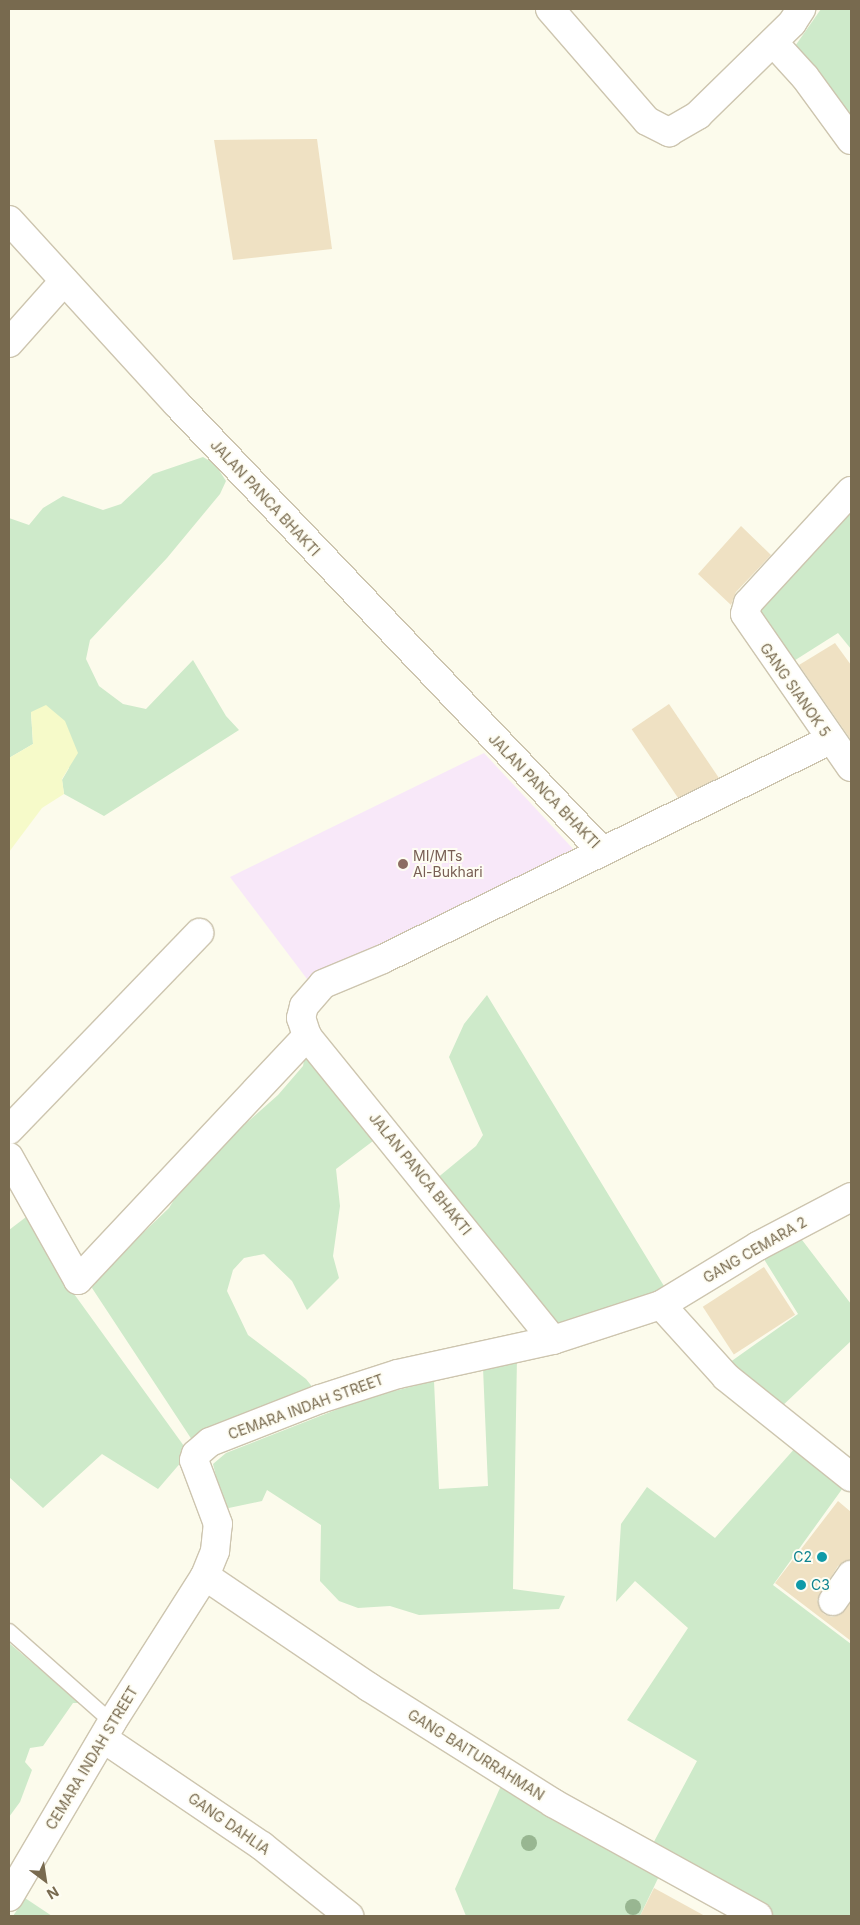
<!DOCTYPE html>
<style>
body{margin:0}
#map{position:relative;width:860px;height:1925px;overflow:hidden;background:#fcfbec;font-family:Inter,sans-serif}
div>[style]{position:absolute}
.education>*{inset:0;background:#f8e8f9}
.green>*{inset:0;background:#ceeaca}
.sand>*{inset:0;background:#f6fac9}
.building>*{inset:0;background:#efe1c3;transform-origin:0 0}
.roads{filter:drop-shadow(1px 0 #cdc5af) drop-shadow(-1px 0 #cdc5af) drop-shadow(0 1px #cdc5af) drop-shadow(0 -1px #cdc5af)}
.service>*{height:14px;margin:-7px;padding:0 7px;transform-origin:7px;border-radius:7px;background:#fff}
.minor>*{height:28px;margin:-14px;padding:0 14px;transform-origin:14px;border-radius:14px;background:#fff}
.trees>*{width:16px;height:16px;margin:-8px;border-radius:50%;background:#98b691}
.dots>*{width:14px;height:14px;translate:-50% -50%;box-sizing:border-box;border:2px solid #fefdf3;border-radius:50%}
span{translate:-50% -50%;white-space:nowrap;text-align:center;line-height:1.15;-webkit-text-stroke:4px #fefdf3;paint-order:stroke}
.street-label{font-size:14px;color:#786a4f}
.education-label{font-size:14px;color:#785e54}
.left{translate:0 -50%;text-align:left}
.culture-label{font-size:14px;color:#0d838f}
.right{translate:-100% -50%;text-align:right}
.frame{position:absolute;inset:0;border:10px solid #786a4f;pointer-events:none}
.north{position:absolute;left:20px;top:1855px;width:50px;height:50px;-webkit-text-stroke:4px #fefdf3;paint-order:stroke;rotate:149deg;font-size:14px;font-weight:700;line-height:20px;text-align:center;color:#786a4f}
.north::after{content:'';display:block;margin:auto;width:18px;height:22px;background:#786a4f;clip-path:polygon(50% 0,100% 100%,50% 72%,0 100%)}
</style>
<div id="map">
<div class="education">
<i style="clip-path:polygon(484px 753px,575px 851px,310px 983px,230px 877px)"></i>
</div>
<div class="green">
<i style="clip-path:polygon(821px 9px,851px 9px,851px 128px,793px 49px)"></i>
<i style="clip-path:polygon(203px 457px,215px 464px,226px 481px,220px 494px,167px 558px,90px 640px,86px 659px,99px 686px,123px 704px,146px 709px,193px 660px,226px 716px,239px 730px,104px 816px,64px 794px,62px 780px,69px 768px,31px 712px,33px 744px,9px 758px,9px 518px,29px 525px,43px 508px,63px 496px,103px 510px,121px 504px,153px 474px)"></i>
<i style="clip-path:polygon(851px 507px,851px 649px,838px 633px,789px 664px,753px 615px)"></i>
<i style="clip-path:polygon(487px 995px,667px 1291px,556px 1328px,436px 1179px,476px 1146px,483px 1135px,449px 1057px,464px 1024px)"></i>
<i style="clip-path:polygon(305px 1055px,377px 1138px,336px 1169px,340px 1206px,333px 1256px,339px 1278px,307px 1310px,292px 1281px,264px 1254px,244px 1258px,233px 1270px,227px 1291px,248px 1335px,306px 1379px,318px 1394px,196px 1446px,92px 1288px,95px 1279px,169px 1208px,180px 1190px,235px 1133px,278px 1095px,303px 1066px)"></i>
<i style="clip-path:polygon(30px 1214px,64px 1280px,189px 1453px,158px 1489px,102px 1454px,43px 1508px,9px 1477px,9px 1230px)"></i>
<i style="clip-path:polygon(799px 1236px,851px 1304px,851px 1341px,780px 1408px,726px 1365px,798px 1314px,762px 1256px)"></i>
<i style="clip-path:polygon(517px 1357px,513px 1589px,565px 1596px,559px 1609px,419px 1615px,390px 1606px,358px 1608px,339px 1601px,320px 1581px,321px 1525px,267px 1490px,262px 1501px,224px 1509px,213px 1464px,226px 1453px,366px 1398px,434px 1381px,439px 1489px,488px 1486px,483px 1368px)"></i>
<i style="clip-path:polygon(796px 1447px,845px 1485px,773px 1585px,851px 1644px,851px 1916px,765px 1916px,649px 1851px,697px 1761px,627px 1720px,688px 1628px,635px 1581px,616px 1602px,621px 1524px,647px 1487px,715px 1538px)"></i>
<i style="clip-path:polygon(9px 1643px,80px 1703px,73px 1703px,43px 1746px,30px 1748px,25px 1762px,32px 1770px,20px 1802px,9px 1817px)"></i>
<i style="clip-path:polygon(504px 1779px,661px 1872px,640px 1916px,466px 1916px,455px 1889px)"></i>
<i style="clip-path:polygon(25px 1898px,52px 1916px,13px 1916px)"></i>
</div>
<div class="sand">
<i style="clip-path:polygon(46px 705px,65px 721px,78px 753px,62px 779px,64px 794px,42px 808px,9px 852px,9px 758px,33px 744px,31px 712px)"></i>
</div>
<div class="building">
<i style="clip-path:polygon(317px 139px,332px 249px,233px 260px,214px 140px)"></i>
<i style="clip-path:polygon(741px 526px,771px 555px,736px 592px,731px 605px,698px 574px)"></i>
<i style="clip-path:polygon(835px 643px,851px 665px,851px 740px,799px 665px)"></i>
<i style="left:669px;top:704px;width:89px;height:45px;rotate:56deg"></i>
<i style="left:764px;top:1267px;width:57px;height:73px;rotate:57deg"></i>
<i style="clip-path:polygon(838px 1501px,851px 1512px,851px 1560px,838px 1566px,817px 1600px,824px 1614px,832px 1617px,840px 1615px,851px 1602px,851px 1641px,775px 1583px)"></i>
<i style="clip-path:polygon(654px 1888px,705px 1916px,640px 1916px)"></i>
</div>
<div class="roads">
<div class="service">
<i style="left:9px;top:1631px;width:137px;rotate:41.5deg"></i>
</div>
<div class="minor">
<i style="left:550px;top:9px;width:148px;rotate:49.1deg"></i>
<i style="left:647px;top:121px;width:25px;rotate:27deg"></i>
<i style="left:669px;top:132px;width:34px;rotate:-30deg"></i>
<i style="left:698px;top:115px;width:132px;rotate:-44.4deg"></i>
<i style="left:792px;top:23px;width:17px;rotate:-57deg"></i>
<i style="left:773px;top:42px;width:47px;rotate:47.6deg"></i>
<i style="left:805px;top:77px;width:78px;rotate:53.9deg"></i>
<i style="left:9px;top:220px;width:249px;rotate:47.6deg"></i>
<i style="left:177px;top:404px;width:617px;rotate:46.45deg"></i>
<i style="left:9px;top:343px;width:83px;rotate:-48.4deg"></i>
<i style="left:851px;top:491px;width:152px;rotate:132.6deg"></i>
<i style="left:748px;top:603px;width:11px;rotate:105deg"></i>
<i style="left:745px;top:614px;width:186px;rotate:55.3deg"></i>
<i style="left:9px;top:1130px;width:274px;rotate:-46deg"></i>
<i style="left:9px;top:1157px;width:141px;rotate:60.7deg"></i>
<i style="left:78px;top:1280px;width:335px;rotate:-46.8deg"></i>
<i style="left:661px;top:1305px;width:114px;rotate:-31.3deg"></i>
<i style="left:758px;top:1246px;width:105px;rotate:-27.8deg"></i>
<i style="left:553px;top:1340px;width:391px;rotate:-129deg"></i>
<i style="left:307px;top:1036px;width:19px;rotate:-108deg"></i>
<i style="left:301px;top:1018px;width:12px;rotate:-76deg"></i>
<i style="left:304px;top:1006px;width:29px;rotate:-49deg"></i>
<i style="left:323px;top:984px;width:65px;rotate:-22.6deg"></i>
<i style="left:383px;top:959px;width:499px;rotate:-26.1deg"></i>
<i style="left:205px;top:1576px;width:198px;rotate:34.1deg"></i>
<i style="left:369px;top:1687px;width:218px;rotate:32.2deg"></i>
<i style="left:553px;top:1803px;width:234px;rotate:28.9deg"></i>
<i style="left:833px;top:1601px;width:32px;rotate:-55deg"></i>
<i style="left:104px;top:1739px;width:191px;rotate:34.1deg"></i>
<i style="left:262px;top:1846px;width:112px;rotate:38.8deg"></i>
<i style="left:9px;top:1897px;width:203px;rotate:-59.5deg"></i>
<i style="left:112px;top:1722px;width:173px;rotate:-57.5deg"></i>
<i style="left:205px;top:1576px;width:27px;rotate:-68deg"></i>
<i style="left:215px;top:1551px;width:27px;rotate:-84deg"></i>
<i style="left:218px;top:1524px;width:68px;rotate:-110.6deg"></i>
<i style="left:194px;top:1460px;width:6px;rotate:-72deg"></i>
<i style="left:196px;top:1454px;width:18px;rotate:-41deg"></i>
<i style="left:210px;top:1442px;width:118px;rotate:-21.4deg"></i>
<i style="left:320px;top:1399px;width:82px;rotate:-17.8deg"></i>
<i style="left:398px;top:1374px;width:159px;rotate:-12.4deg"></i>
<i style="left:553px;top:1340px;width:114px;rotate:-18deg"></i>
<i style="left:661px;top:1305px;width:97px;rotate:47.9deg"></i>
<i style="left:726px;top:1377px;width:160px;rotate:38.7deg"></i>
</div>
</div>
<div class="trees">
<i style="left:529px;top:1843px"></i>
<i style="left:633px;top:1907px"></i>
</div>
<div class="dots">
<i style="left:403px;top:864px;background:#8d6e63"></i>
<i style="left:822px;top:1557px;background:#0f9aa8"></i>
<i style="left:801px;top:1585px;background:#0f9aa8"></i>
</div>
<div class="street-label">
<span style="left:265px;top:498px;rotate:47deg">JALAN PANCA BHAKTI</span>
<span style="left:795px;top:690px;rotate:55deg">GANG SIANOK 5</span>
<span style="left:544px;top:791px;rotate:46deg">JALAN PANCA BHAKTI</span>
<span style="left:420px;top:1174px;rotate:51deg">JALAN PANCA BHAKTI</span>
<span style="left:755px;top:1250px;rotate:-30deg">GANG CEMARA 2</span>
<span style="left:306px;top:1407px;rotate:-20deg">CEMARA INDAH STREET</span>
<span style="left:476px;top:1755px;rotate:32deg">GANG BAITURRAHMAN</span>
<span style="left:92px;top:1758px;rotate:-59deg">CEMARA INDAH STREET</span>
<span style="left:229px;top:1824px;rotate:35deg">GANG DAHLIA</span>
</div>
<div class="education-label">
<span class="left" style="left:413px;top:864px">MI/MTs<br>Al-Bukhari</span>
</div>
<div class="culture-label">
<span class="right" style="left:812px;top:1557px">C2</span>
<span class="left" style="left:811px;top:1585px">C3</span>
</div>
<div class="frame"></div>
<div class="north">N</div>
</div>
